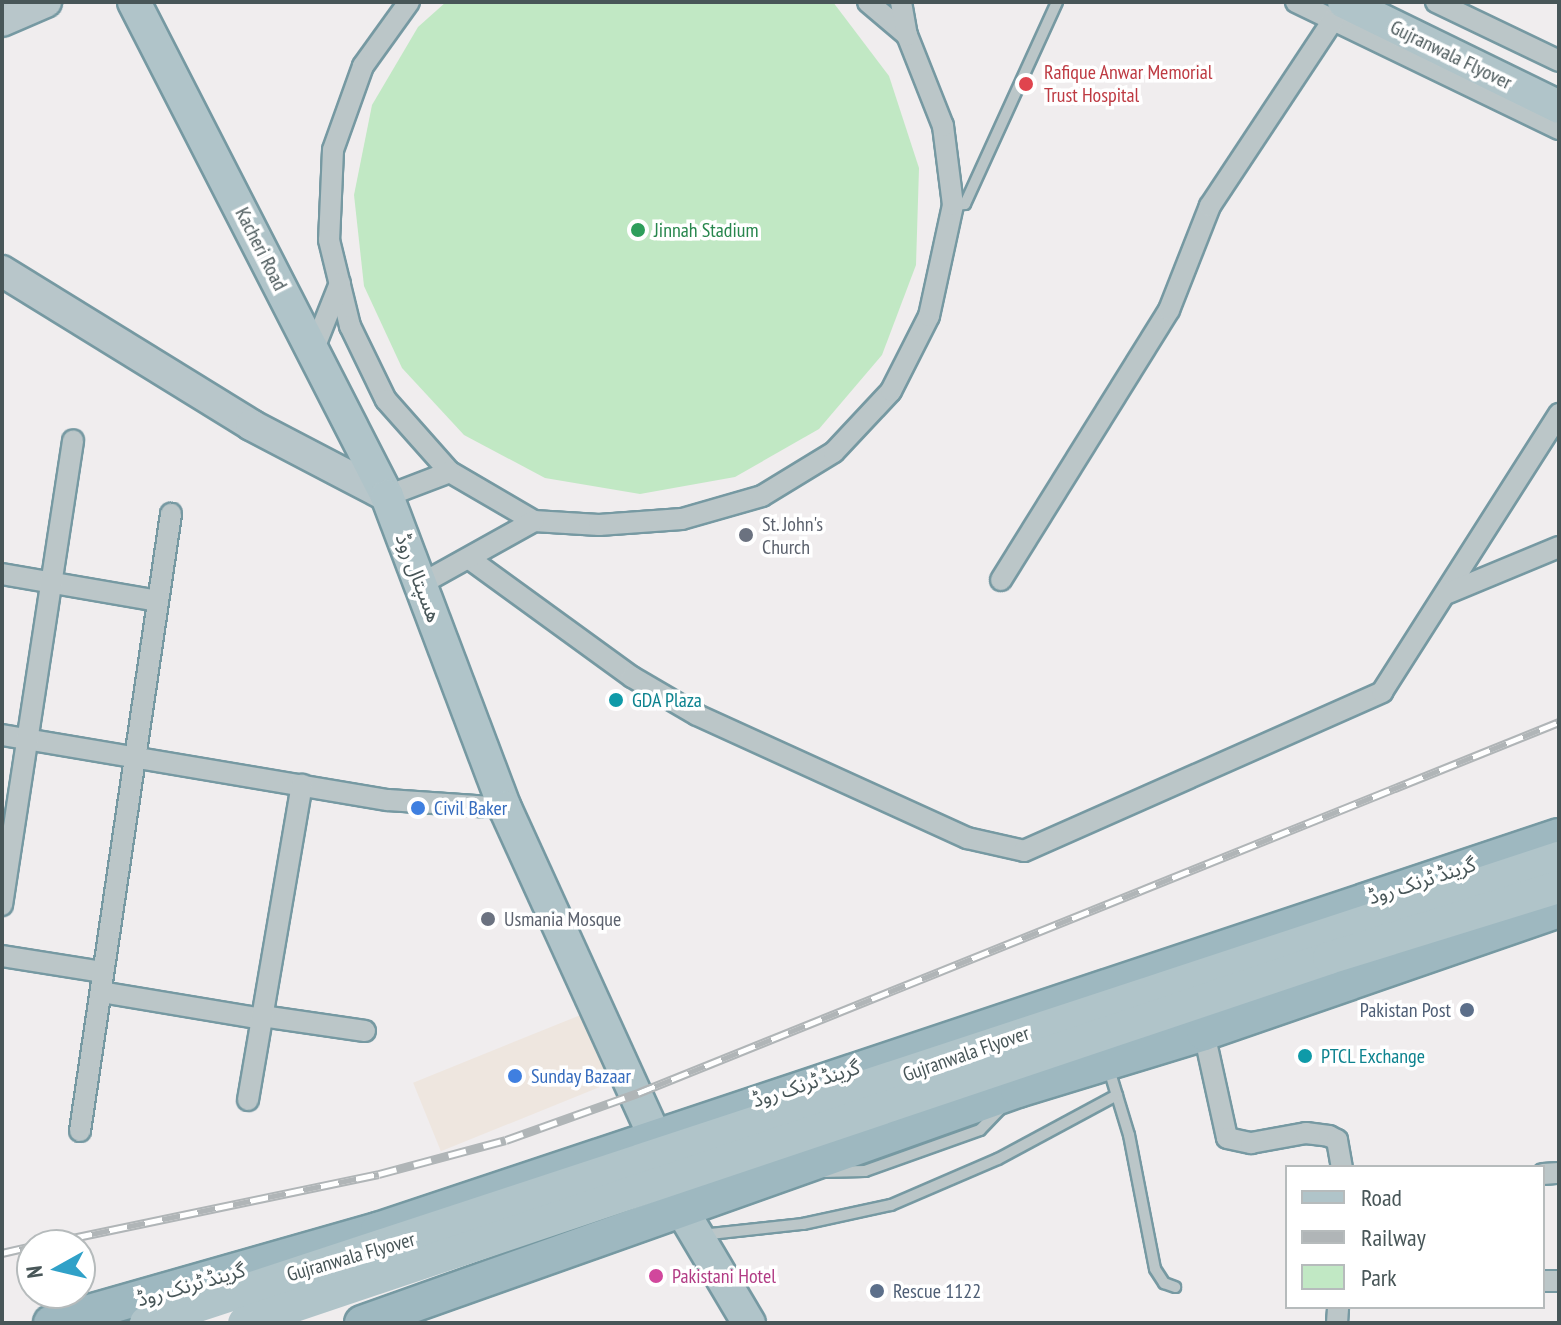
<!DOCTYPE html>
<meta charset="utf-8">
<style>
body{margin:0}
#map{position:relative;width:1561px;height:1325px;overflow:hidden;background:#f0edee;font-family:"PT Sans Narrow","Noto Sans Arabic",sans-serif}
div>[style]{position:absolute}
.commercial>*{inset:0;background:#eee6df;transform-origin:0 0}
.green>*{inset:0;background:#c1e8c4}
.roads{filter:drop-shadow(2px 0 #7699a2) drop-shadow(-2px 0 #7699a2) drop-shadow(0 2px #7699a2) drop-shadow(0 -2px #7699a2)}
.service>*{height:10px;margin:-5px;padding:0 5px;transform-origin:5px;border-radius:5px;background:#bbc6c8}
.minor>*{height:20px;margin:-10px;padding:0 10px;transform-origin:10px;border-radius:10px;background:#bbc6c8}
.secondary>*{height:30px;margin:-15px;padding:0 15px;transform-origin:15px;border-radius:15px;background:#b8c6ca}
.primary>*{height:32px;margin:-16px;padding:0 16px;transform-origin:16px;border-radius:16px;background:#b0c4c9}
.trunk>*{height:34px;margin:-17px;padding:0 17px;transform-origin:17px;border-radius:17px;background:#9eb8c0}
.rail>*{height:9px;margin-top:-4.5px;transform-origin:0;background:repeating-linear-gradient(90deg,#fff 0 18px,#b0b5b7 0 36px);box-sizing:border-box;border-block:2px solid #b0b5b7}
.primary-bridge>*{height:32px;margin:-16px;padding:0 16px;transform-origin:16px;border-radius:16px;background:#b0c4c9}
.dots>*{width:22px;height:22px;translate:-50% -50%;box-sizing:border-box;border:4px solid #fff;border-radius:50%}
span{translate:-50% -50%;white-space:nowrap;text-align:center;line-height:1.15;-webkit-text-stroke:7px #fff;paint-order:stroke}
.street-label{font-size:20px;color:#485658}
.health-label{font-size:20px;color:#be3a42}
.left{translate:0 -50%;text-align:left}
.leisure-label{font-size:20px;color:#27864d}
.worship-label{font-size:20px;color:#5b616d}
.culture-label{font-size:20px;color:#0d838f}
.shop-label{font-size:20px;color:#366cbe}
.service-label{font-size:20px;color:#4e5e75}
.right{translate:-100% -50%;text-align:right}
.hotel-label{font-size:20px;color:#b23c85}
.frame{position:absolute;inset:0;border:4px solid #485658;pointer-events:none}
.legend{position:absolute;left:1285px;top:1165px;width:260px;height:144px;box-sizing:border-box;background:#fff;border:2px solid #b6bbbc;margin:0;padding:10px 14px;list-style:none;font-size:24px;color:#485658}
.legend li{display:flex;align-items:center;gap:16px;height:40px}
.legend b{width:40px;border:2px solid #b6bbbc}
.north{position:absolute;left:16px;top:1229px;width:80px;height:80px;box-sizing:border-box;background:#fff;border:2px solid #b6bbbc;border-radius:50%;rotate:262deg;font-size:22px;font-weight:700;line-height:32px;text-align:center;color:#485658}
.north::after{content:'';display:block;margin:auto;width:28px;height:36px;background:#30a1c8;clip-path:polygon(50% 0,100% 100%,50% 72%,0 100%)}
</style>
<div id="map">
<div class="commercial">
<i style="left:593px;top:1010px;width:74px;height:194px;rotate:68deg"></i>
</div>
<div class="green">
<i style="clip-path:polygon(446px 2px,833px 2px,889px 76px,919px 168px,916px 265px,882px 355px,819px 429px,735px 477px,640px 494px,545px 478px,464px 435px,402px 368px,364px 286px,354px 195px,372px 105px,418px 27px)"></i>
</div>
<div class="roads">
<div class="service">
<i style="left:953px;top:205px;width:12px;rotate:-5deg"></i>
<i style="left:965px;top:204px;width:222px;rotate:-65.5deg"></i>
<i style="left:1108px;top:1066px;width:72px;rotate:73.1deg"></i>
<i style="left:1129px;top:1135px;width:136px;rotate:79deg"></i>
<i style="left:1155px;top:1269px;width:17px;rotate:57deg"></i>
<i style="left:1164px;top:1283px;width:12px;rotate:20deg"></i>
<i style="left:821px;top:1172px;width:44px;rotate:-1.3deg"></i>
<i style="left:865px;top:1171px;width:122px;rotate:-19.6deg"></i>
<i style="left:980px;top:1130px;width:29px;rotate:-46deg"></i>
<i style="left:701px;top:1235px;width:103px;rotate:-6.2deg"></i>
<i style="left:803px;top:1224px;width:90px;rotate:-12.2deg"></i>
<i style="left:891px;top:1205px;width:116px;rotate:-23.3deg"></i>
<i style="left:998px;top:1159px;width:135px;rotate:-28.3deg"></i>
</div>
<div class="minor">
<i style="left:409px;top:2px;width:79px;rotate:125.7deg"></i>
<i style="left:363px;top:66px;width:89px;rotate:109.7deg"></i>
<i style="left:333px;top:150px;width:90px;rotate:92.5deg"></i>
<i style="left:329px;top:240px;width:89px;rotate:76.3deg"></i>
<i style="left:350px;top:326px;width:82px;rotate:64.1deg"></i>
<i style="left:386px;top:400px;width:96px;rotate:48.4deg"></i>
<i style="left:450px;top:472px;width:97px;rotate:30.3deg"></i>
<i style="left:534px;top:521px;width:65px;rotate:3.5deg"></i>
<i style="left:599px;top:525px;width:83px;rotate:-4.1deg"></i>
<i style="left:682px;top:519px;width:83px;rotate:-16deg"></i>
<i style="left:762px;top:496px;width:84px;rotate:-31.4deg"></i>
<i style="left:834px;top:452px;width:83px;rotate:-46.9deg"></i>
<i style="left:891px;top:391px;width:84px;rotate:-63.1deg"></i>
<i style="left:929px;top:316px;width:114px;rotate:-77.8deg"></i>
<i style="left:953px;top:205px;width:80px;rotate:-97.2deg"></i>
<i style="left:943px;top:126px;width:98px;rotate:-111.6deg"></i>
<i style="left:907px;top:35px;width:51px;rotate:-139.8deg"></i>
<i style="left:901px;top:2px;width:34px;rotate:80deg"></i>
<i style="left:1296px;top:2px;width:292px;rotate:25.8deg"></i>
<i style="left:1436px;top:2px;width:136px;rotate:25.6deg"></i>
<i style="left:313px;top:351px;width:73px;rotate:-68.3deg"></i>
<i style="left:387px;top:496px;width:67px;rotate:-20.9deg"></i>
<i style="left:471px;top:560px;width:199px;rotate:36deg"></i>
<i style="left:632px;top:677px;width:75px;rotate:30.3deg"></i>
<i style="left:697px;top:715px;width:297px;rotate:24.5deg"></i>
<i style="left:967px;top:838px;width:58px;rotate:12.8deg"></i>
<i style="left:1024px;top:851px;width:392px;rotate:-23.9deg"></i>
<i style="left:1382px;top:692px;width:330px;rotate:-57.5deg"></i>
<i style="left:2px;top:574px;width:158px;rotate:9.8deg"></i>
<i style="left:1001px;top:580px;width:318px;rotate:-58.1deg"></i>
<i style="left:1169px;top:310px;width:112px;rotate:-68.5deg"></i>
<i style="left:1210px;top:206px;width:223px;rotate:-56.5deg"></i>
<i style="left:421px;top:584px;width:129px;rotate:-29.1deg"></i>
<i style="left:1448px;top:593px;width:120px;rotate:-22.5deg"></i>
<i style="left:2px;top:735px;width:391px;rotate:9.6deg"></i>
<i style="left:388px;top:800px;width:117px;rotate:3.9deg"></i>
<i style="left:2px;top:905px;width:470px;rotate:-81.3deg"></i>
<i style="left:2px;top:956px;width:102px;rotate:9deg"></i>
<i style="left:101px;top:992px;width:163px;rotate:9.5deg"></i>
<i style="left:262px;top:1016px;width:104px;rotate:8.3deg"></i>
<i style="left:1204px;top:1033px;width:107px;rotate:77.6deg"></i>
<i style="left:1227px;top:1138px;width:25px;rotate:12deg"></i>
<i style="left:1251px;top:1143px;width:56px;rotate:-10.3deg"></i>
<i style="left:1306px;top:1133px;width:23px;rotate:7deg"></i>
<i style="left:1329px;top:1136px;width:9px;rotate:27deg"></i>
<i style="left:1337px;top:1140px;width:27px;rotate:80deg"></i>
<i style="left:248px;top:1100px;width:320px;rotate:-80.3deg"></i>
<i style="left:80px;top:1131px;width:624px;rotate:-81.61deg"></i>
<i style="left:1543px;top:1174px;width:16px;rotate:-4deg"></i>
<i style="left:1543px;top:1281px;width:16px"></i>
<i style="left:1337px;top:1323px;width:16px;rotate:-86deg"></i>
</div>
<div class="secondary">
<i style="left:2px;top:21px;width:48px;rotate:-23.4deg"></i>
<i style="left:2px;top:271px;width:293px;rotate:31.7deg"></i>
<i style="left:251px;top:425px;width:153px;rotate:27.6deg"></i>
</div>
<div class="primary">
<i style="left:134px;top:2px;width:555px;rotate:62.88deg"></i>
<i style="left:387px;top:496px;width:334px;rotate:69.3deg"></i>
<i style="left:505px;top:808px;width:359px;rotate:65.5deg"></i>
<i style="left:1344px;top:2px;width:239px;rotate:26deg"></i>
<i style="left:680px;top:1207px;width:135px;rotate:59.3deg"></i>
</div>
<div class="trunk">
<i style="left:51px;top:1323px;width:340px;rotate:-15.9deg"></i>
<i style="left:378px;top:1230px;width:1245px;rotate:-18.45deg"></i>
<i style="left:362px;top:1323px;width:696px;rotate:-19.55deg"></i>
<i style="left:1018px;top:1090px;width:195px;rotate:-17deg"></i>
<i style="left:1204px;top:1033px;width:376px;rotate:-19.1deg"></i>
</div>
</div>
<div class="rail">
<i style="left:39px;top:1245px;width:347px;rotate:-11.8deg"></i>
<i style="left:379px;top:1174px;width:131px;rotate:-15deg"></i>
<i style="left:506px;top:1140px;width:140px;rotate:-19.6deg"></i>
<i style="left:638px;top:1093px;width:993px;rotate:-21.94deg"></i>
<i style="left:2px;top:1253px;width:31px;rotate:-13deg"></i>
</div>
<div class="primary-bridge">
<i style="left:146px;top:1323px;width:1488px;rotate:-18.22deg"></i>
<i style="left:244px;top:1323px;width:1145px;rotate:-18.59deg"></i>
<i style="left:1329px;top:958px;width:241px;rotate:-17.2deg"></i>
</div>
<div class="dots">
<i style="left:1026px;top:84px;background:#e0444e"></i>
<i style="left:638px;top:230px;background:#2e9e5b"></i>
<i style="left:746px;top:535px;background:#6b7280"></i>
<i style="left:616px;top:700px;background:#0f9aa8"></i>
<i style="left:418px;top:808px;background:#3f7fe0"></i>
<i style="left:488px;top:919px;background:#6b7280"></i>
<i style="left:1467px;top:1010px;background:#5c6f8a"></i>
<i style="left:1305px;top:1056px;background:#0f9aa8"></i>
<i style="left:515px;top:1076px;background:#3f7fe0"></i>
<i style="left:656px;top:1276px;background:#d1479c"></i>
<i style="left:877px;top:1291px;background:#5c6f8a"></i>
</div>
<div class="street-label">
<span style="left:1451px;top:55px;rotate:26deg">Gujranwala Flyover</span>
<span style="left:261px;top:249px;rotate:63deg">Kacheri Road</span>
<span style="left:418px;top:578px;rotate:69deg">ھسپتال روڈ</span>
<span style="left:1422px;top:881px;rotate:-18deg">گرینڈ ٹرنک روڈ</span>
<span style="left:966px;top:1054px;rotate:-19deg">Gujranwala Flyover</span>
<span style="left:806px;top:1084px;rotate:-18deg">گرینڈ ٹرنک روڈ</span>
<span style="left:351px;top:1257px;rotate:-16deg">Gujranwala Flyover</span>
<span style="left:191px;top:1285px;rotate:-16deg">گرینڈ ٹرنک روڈ</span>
</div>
<div class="health-label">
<span class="left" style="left:1044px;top:84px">Rafique Anwar Memorial<br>Trust Hospital</span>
</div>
<div class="leisure-label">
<span class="left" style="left:654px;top:230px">Jinnah Stadium</span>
</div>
<div class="worship-label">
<span class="left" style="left:762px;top:536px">St. John's<br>Church</span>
<span class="left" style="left:504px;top:919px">Usmania Mosque</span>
</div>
<div class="culture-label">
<span class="left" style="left:632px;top:700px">GDA Plaza</span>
<span class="left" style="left:1321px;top:1056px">PTCL Exchange</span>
</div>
<div class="shop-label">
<span class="left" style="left:434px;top:808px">Civil Baker</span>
<span class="left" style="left:531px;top:1076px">Sunday Bazaar</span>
</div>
<div class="service-label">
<span class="right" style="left:1451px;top:1010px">Pakistan Post</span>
<span class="left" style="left:893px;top:1291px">Rescue 1122</span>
</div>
<div class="hotel-label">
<span class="left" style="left:672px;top:1276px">Pakistani Hotel</span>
</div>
<div class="frame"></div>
<ul class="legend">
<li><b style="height:10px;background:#b0c4c9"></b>Road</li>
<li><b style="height:10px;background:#b0b5b7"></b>Railway</li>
<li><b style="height:22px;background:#c1e8c4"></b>Park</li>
</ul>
<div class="north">N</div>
</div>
